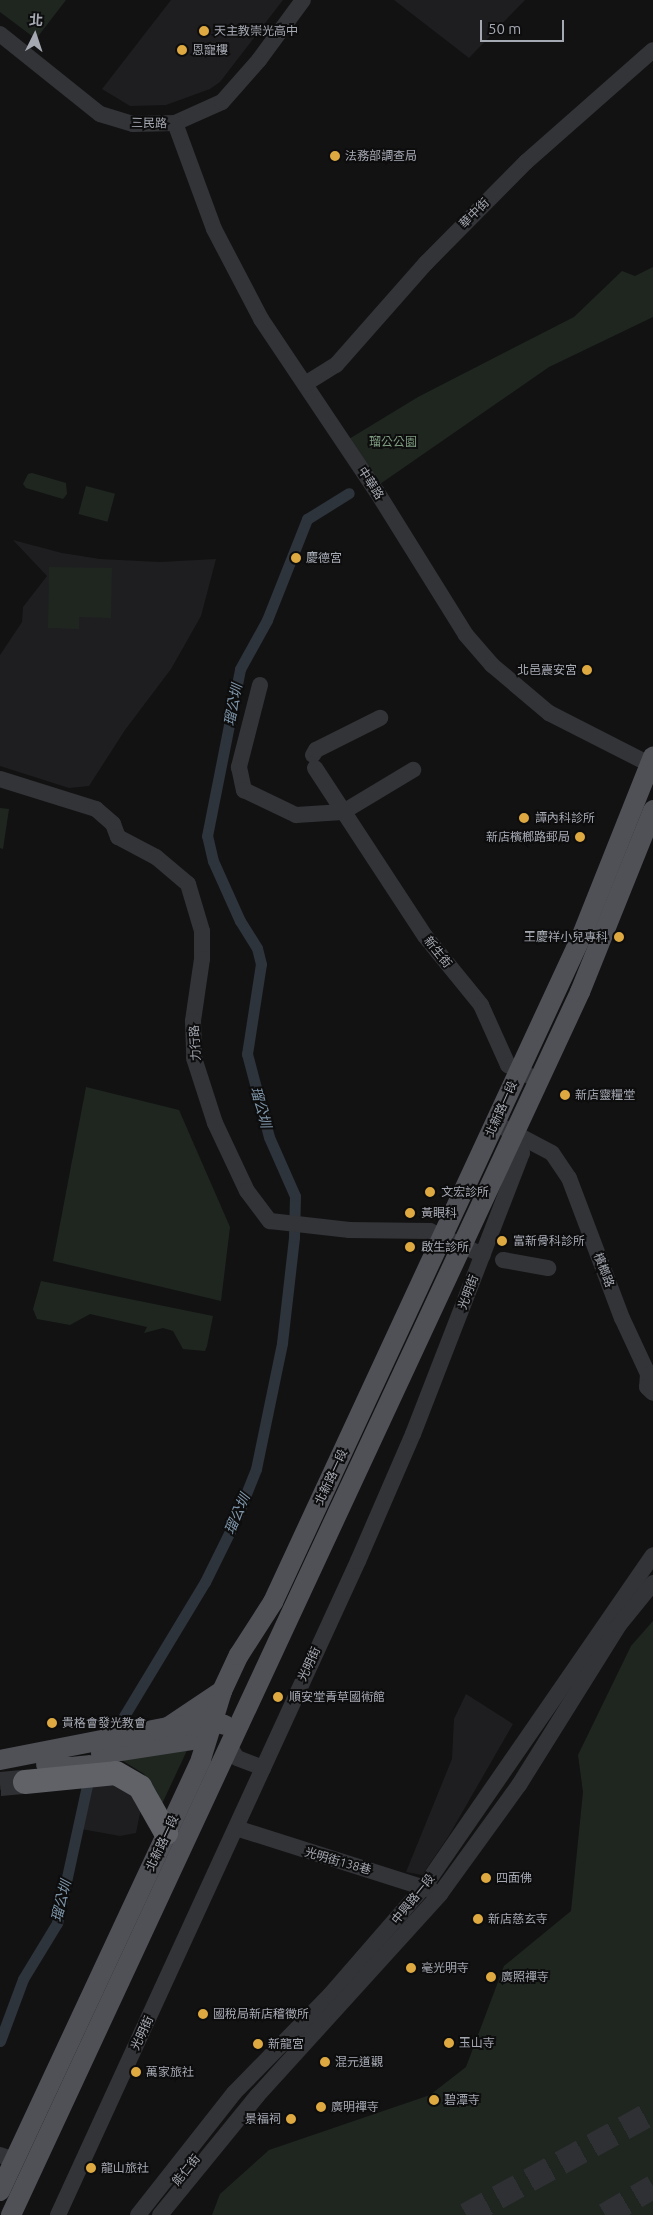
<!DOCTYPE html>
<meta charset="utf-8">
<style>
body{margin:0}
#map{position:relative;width:653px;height:2215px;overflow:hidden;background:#121213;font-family:Ubuntu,"Noto Sans TC",sans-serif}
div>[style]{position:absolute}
.built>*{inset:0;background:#1e1e20}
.green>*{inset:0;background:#1f2620;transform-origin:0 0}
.canal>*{height:11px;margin:-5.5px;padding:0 5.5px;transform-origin:5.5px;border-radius:5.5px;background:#2d343b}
.highway-tunnel>*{height:24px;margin-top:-12px;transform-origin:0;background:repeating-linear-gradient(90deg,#2f3033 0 24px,transparent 0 36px)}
.minor>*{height:16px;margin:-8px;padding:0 8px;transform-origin:8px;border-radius:8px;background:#333438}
.major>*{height:20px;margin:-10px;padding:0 10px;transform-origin:10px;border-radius:10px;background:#505157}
.highway>*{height:24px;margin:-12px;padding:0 12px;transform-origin:12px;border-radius:12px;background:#606268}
.dots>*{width:14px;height:14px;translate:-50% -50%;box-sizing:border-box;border:2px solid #0d0d0e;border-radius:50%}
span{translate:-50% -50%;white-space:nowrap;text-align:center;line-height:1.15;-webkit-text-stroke:4px #0d0d0e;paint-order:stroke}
.poi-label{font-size:12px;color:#a5a9b2}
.left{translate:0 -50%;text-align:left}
.right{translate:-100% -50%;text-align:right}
.street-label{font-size:12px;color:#a5a9b2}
.park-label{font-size:12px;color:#7e9c80}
.water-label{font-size:14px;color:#7f96aa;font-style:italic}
.north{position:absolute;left:10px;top:10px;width:50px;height:50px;-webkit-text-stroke:4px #0d0d0e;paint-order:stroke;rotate:4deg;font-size:14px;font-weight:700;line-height:20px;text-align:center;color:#a5a9b2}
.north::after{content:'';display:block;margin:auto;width:18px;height:22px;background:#a5a9b2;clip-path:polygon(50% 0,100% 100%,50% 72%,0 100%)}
.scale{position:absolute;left:480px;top:20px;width:84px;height:22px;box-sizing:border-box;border:2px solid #a5a9b2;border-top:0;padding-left:6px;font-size:15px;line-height:18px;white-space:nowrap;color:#a5a9b2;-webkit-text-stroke:4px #0d0d0e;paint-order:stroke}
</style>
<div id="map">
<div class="built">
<i style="clip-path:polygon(171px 0,283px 0,220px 82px,210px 89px,166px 105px,130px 106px,102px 89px)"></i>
<i style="clip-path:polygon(394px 0,525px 0,469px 58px)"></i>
<i style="clip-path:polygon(13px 540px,62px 553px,100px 559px,160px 562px,216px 559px,201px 616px,171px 669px,125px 730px,89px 786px,69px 788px,0 766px,0 655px,22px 622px,23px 607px,47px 576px)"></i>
<i style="clip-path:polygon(466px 1694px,513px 1724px,448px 1837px,422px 1875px,406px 1872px,452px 1759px,454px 1719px)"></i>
<i style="clip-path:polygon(119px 1776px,143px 1798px,136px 1833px,120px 1836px,81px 1829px,90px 1777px)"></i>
</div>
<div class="green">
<i style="clip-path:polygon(0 0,66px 0,36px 39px,0 12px)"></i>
<i style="clip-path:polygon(653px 267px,653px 317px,549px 367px,380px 484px,349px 439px,418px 397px,574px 317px,622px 271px,635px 276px)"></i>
<i style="clip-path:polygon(32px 473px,66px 483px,67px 494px,63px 499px,26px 488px,23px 484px,28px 474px)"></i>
<i style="left:86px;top:486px;width:30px;height:29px;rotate:15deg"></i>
<i style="clip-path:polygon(49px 567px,112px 568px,111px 618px,79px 617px,79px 629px,48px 628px)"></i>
<i style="clip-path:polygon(0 808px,9px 809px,3px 849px,0 848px)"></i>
<i style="clip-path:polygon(86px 1087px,179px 1110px,230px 1227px,221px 1301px,53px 1261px)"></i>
<i style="clip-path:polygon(41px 1281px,213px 1316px,207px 1346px,205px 1351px,183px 1349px,173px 1331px,163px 1328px,144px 1333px,147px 1327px,90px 1314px,70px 1325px,37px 1319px,33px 1309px)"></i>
<i style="clip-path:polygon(653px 1621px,653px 2215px,212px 2215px,220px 2194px,269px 2150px,430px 2095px,466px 2067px,504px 1966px,571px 1911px,583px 1792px,578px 1755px,631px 1646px)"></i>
<i style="clip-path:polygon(190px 1744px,161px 1806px,157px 1792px,144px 1774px,120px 1759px)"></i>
</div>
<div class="canal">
<i style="left:115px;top:1731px;width:174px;rotate:-58.9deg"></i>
<i style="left:205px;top:1582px;width:70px;rotate:-63.8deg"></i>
<i style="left:236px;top:1519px;width:54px;rotate:-68.2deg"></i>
<i style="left:256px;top:1469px;width:129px;rotate:-78.3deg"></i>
<i style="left:282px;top:1343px;width:107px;rotate:-83.5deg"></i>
<i style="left:294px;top:1237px;width:41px;rotate:-88.6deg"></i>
<i style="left:295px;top:1196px;width:64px;rotate:-113.8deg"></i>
<i style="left:269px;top:1137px;width:86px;rotate:-104.8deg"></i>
<i style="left:247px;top:1054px;width:91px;rotate:-81.2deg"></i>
<i style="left:261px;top:964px;width:16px;rotate:-104deg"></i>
<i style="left:257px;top:948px;width:32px;rotate:-122deg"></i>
<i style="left:240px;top:921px;width:66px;rotate:-114.2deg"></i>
<i style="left:213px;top:861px;width:26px;rotate:-103deg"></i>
<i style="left:207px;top:836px;width:170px;rotate:-78.8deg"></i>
<i style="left:240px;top:669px;width:56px;rotate:-61.1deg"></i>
<i style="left:267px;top:620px;width:109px;rotate:-68.4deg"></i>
<i style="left:307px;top:519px;width:49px;rotate:-31.8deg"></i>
<i style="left:0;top:2041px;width:66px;rotate:-69.6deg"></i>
<i style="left:23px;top:1979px;width:66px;rotate:-58.7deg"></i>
<i style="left:57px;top:1923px;width:145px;rotate:-77.7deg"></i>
</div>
<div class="highway-tunnel">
<i style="left:0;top:1784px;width:25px;rotate:-5deg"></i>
<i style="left:466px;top:2215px;width:213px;rotate:-28.8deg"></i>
<i style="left:605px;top:2215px;width:56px;rotate:-30.3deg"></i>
</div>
<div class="minor">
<i style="left:0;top:34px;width:128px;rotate:38.7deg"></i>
<i style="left:100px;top:114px;width:34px;rotate:17deg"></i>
<i style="left:133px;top:124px;width:42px;rotate:-1.4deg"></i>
<i style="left:175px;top:123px;width:51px;rotate:-24.1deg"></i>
<i style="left:222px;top:102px;width:56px;rotate:-48.6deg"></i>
<i style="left:259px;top:60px;width:74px;rotate:-53.7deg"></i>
<i style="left:175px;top:123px;width:113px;rotate:69.8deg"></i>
<i style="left:214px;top:229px;width:102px;rotate:62.4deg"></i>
<i style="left:261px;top:319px;width:208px;rotate:56.2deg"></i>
<i style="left:377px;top:492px;width:168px;rotate:58.1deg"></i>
<i style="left:466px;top:635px;width:40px;rotate:49deg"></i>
<i style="left:492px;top:665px;width:75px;rotate:40.1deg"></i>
<i style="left:549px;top:713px;width:117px;rotate:27deg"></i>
<i style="left:305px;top:384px;width:36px;rotate:-32deg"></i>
<i style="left:336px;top:365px;width:136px;rotate:-48.6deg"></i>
<i style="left:426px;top:263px;width:142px;rotate:-45.3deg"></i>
<i style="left:526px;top:162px;width:169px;rotate:-41.4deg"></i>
<i style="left:260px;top:685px;width:85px;rotate:104.4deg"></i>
<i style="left:239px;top:767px;width:24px;rotate:78deg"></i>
<i style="left:244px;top:790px;width:58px;rotate:25.7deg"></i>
<i style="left:296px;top:815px;width:47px;rotate:-3.7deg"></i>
<i style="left:343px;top:812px;width:82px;rotate:-31deg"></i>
<i style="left:313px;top:755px;width:6px;rotate:-59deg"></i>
<i style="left:316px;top:750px;width:72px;rotate:-26.6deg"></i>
<i style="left:315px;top:768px;width:201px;rotate:56.8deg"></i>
<i style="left:425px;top:936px;width:89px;rotate:50.9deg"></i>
<i style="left:481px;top:1005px;width:66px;rotate:65.8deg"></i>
<i style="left:508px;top:1065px;width:35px;rotate:27deg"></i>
<i style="left:0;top:779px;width:101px;rotate:17.4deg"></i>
<i style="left:96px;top:809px;width:23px;rotate:41deg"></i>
<i style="left:113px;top:824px;width:14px;rotate:69deg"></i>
<i style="left:118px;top:837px;width:43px;rotate:27.8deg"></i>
<i style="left:156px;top:857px;width:42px;rotate:40.2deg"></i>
<i style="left:188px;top:884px;width:49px;rotate:73.4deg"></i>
<i style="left:202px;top:931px;width:28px;rotate:90deg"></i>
<i style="left:202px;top:959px;width:63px;rotate:98.3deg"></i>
<i style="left:193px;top:1021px;width:37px;rotate:88deg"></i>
<i style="left:194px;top:1058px;width:68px;rotate:72.1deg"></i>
<i style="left:215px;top:1123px;width:75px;rotate:64.8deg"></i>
<i style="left:247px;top:1191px;width:38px;rotate:53deg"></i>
<i style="left:270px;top:1221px;width:80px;rotate:6.5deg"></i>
<i style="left:349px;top:1230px;width:81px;rotate:0.7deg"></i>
<i style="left:430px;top:1231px;width:58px;rotate:24.4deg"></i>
<i style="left:495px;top:1123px;width:64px;rotate:27.8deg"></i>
<i style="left:552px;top:1153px;width:30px;rotate:56deg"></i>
<i style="left:569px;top:1178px;width:150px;rotate:69.3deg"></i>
<i style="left:622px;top:1318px;width:62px;rotate:65.1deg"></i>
<i style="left:648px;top:1374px;width:13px;rotate:94deg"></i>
<i style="left:647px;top:1387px;width:8px;rotate:45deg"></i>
<i style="left:503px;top:1260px;width:46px;rotate:10.1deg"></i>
<i style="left:229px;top:1746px;width:14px;rotate:56deg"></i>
<i style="left:237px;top:1758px;width:28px;rotate:21deg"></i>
<i style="left:236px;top:1828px;width:206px;rotate:17.6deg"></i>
<i style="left:0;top:2155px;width:15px;rotate:20deg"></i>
<i style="left:58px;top:2215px;width:720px;rotate:-65.36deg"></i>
<i style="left:358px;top:1561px;width:138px;rotate:-66.6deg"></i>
<i style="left:413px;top:1434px;width:301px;rotate:-68.8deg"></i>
<i style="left:522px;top:1153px;width:21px;rotate:-107deg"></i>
<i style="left:138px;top:2215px;width:155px;rotate:-51.8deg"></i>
<i style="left:234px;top:2093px;width:137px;rotate:-45.6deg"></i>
<i style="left:330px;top:1995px;width:143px;rotate:-49deg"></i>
<i style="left:424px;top:1887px;width:403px;rotate:-55.4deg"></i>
<i style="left:160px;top:2215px;width:154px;rotate:-50.8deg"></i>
<i style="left:257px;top:2096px;width:273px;rotate:-47.8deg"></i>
<i style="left:440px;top:1894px;width:135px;rotate:-54.1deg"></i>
<i style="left:519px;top:1785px;width:189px;rotate:-58deg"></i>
<i style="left:619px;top:1625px;width:54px;rotate:-51deg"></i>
</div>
<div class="major">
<i style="left:168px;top:1727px;width:65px;rotate:-33.7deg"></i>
<i style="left:101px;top:1754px;width:98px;rotate:-8.8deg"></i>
<i style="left:0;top:1760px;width:171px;rotate:-11.1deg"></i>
<i style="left:168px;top:1727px;width:46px;rotate:-6.2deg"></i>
<i style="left:214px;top:1722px;width:11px;rotate:15deg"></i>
<i style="left:46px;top:1764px;width:25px;rotate:7deg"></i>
<i style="left:71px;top:1767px;width:18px;rotate:-6deg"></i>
<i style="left:0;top:2191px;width:476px;rotate:-65deg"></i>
<i style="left:201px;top:1759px;width:71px;rotate:-72.8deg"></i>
<i style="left:222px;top:1691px;width:40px;rotate:-65deg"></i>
<i style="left:239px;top:1655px;width:63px;rotate:-57.3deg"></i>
<i style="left:273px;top:1602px;width:735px;rotate:-65.14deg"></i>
<i style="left:582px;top:935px;width:192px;rotate:-68.3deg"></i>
<i style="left:11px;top:2215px;width:1349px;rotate:-65.05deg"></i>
<i style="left:580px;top:992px;width:196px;rotate:-68.1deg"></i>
</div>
<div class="highway">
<i style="left:25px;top:1782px;width:91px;rotate:-5.6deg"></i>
<i style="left:116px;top:1773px;width:28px;rotate:30deg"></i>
<i style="left:140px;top:1787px;width:53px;rotate:60.5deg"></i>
</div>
<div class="dots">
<i style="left:204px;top:31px;background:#dda940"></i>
<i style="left:182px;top:50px;background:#dda940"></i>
<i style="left:335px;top:156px;background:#dda940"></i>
<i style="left:296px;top:558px;background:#dda940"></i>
<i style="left:587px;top:670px;background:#dda940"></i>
<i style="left:524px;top:818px;background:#dda940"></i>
<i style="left:580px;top:837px;background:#dda940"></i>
<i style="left:619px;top:937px;background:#dda940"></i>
<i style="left:565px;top:1095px;background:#dda940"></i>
<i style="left:430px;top:1192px;background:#dda940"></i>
<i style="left:410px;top:1213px;background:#dda940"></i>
<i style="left:502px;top:1241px;background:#dda940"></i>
<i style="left:410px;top:1247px;background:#dda940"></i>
<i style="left:278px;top:1697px;background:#dda940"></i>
<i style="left:52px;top:1723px;background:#dda940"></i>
<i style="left:486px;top:1878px;background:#dda940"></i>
<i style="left:478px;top:1919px;background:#dda940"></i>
<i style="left:411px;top:1968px;background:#dda940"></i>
<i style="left:491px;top:1977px;background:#dda940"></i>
<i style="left:203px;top:2014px;background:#dda940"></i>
<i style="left:449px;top:2043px;background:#dda940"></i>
<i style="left:258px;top:2044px;background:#dda940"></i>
<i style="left:325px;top:2062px;background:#dda940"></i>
<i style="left:136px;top:2072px;background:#dda940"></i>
<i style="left:434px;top:2100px;background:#dda940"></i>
<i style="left:321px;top:2107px;background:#dda940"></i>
<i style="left:291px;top:2119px;background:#dda940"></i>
<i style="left:91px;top:2168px;background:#dda940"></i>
</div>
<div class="poi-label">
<span class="left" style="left:214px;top:31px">天主教崇光高中</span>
<span class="left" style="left:192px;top:50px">恩寵樓</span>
<span class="left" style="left:345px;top:156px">法務部調查局</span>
<span class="left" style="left:306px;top:558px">慶德宮</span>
<span class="right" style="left:577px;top:670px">北邑震安宮</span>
<span class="left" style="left:535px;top:818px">譚內科診所</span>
<span class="right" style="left:570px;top:837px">新店檳榔路郵局</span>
<span class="right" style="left:608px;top:937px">王慶祥小兒專科</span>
<span class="left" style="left:575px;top:1095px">新店靈糧堂</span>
<span class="left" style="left:441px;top:1192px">文宏診所</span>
<span class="left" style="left:421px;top:1213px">黃眼科</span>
<span class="left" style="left:513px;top:1241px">富新骨科診所</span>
<span class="left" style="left:421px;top:1247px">啟生診所</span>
<span class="left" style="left:289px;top:1697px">順安堂青草國術館</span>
<span class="left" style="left:62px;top:1723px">貴格會發光教會</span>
<span class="left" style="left:496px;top:1878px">四面佛</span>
<span class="left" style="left:488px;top:1919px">新店慈玄寺</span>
<span class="left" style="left:421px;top:1968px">毫光明寺</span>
<span class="left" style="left:501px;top:1977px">廣照禪寺</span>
<span class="left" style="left:213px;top:2014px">國稅局新店稽徵所</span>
<span class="left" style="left:459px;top:2043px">玉山寺</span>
<span class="left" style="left:268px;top:2044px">新龍宮</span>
<span class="left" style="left:335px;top:2062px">混元道觀</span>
<span class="left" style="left:146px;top:2072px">萬家旅社</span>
<span class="left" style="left:444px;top:2100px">碧潭寺</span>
<span class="left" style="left:331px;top:2107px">廣明禪寺</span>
<span class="right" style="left:281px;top:2119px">景福祠</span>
<span class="left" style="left:101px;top:2168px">龍山旅社</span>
</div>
<div class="street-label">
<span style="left:149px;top:123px;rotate:1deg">三民路</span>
<span style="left:474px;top:213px;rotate:-45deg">華中街</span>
<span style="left:371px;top:483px;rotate:57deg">中華路</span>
<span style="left:438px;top:952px;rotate:51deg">新生街</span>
<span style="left:195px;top:1043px;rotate:-94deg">力行路</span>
<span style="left:501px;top:1109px;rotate:-66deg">北新路一段</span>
<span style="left:604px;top:1270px;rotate:69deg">檳榔路</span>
<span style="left:468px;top:1292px;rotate:-69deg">光明街</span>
<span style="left:331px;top:1477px;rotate:-65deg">北新路一段</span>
<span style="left:309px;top:1664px;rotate:-65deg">光明街</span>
<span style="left:162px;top:1843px;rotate:-65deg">北新路一段</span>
<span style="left:338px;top:1861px;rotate:16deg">光明街138巷</span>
<span style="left:413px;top:1899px;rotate:-51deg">中興路一段</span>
<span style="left:142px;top:2033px;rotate:-65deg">光明街</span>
<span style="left:186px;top:2170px;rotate:-51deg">能仁街</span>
</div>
<div class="park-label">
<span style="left:393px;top:442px">瑠公公園</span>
</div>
<div class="water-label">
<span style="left:233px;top:705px;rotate:-79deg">瑠公圳</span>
<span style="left:261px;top:1107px;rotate:75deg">瑠公圳</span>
<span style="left:237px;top:1514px;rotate:-66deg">瑠公圳</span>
<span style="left:61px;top:1901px;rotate:-76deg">瑠公圳</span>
</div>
<div class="north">北</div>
<div class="scale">50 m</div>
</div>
